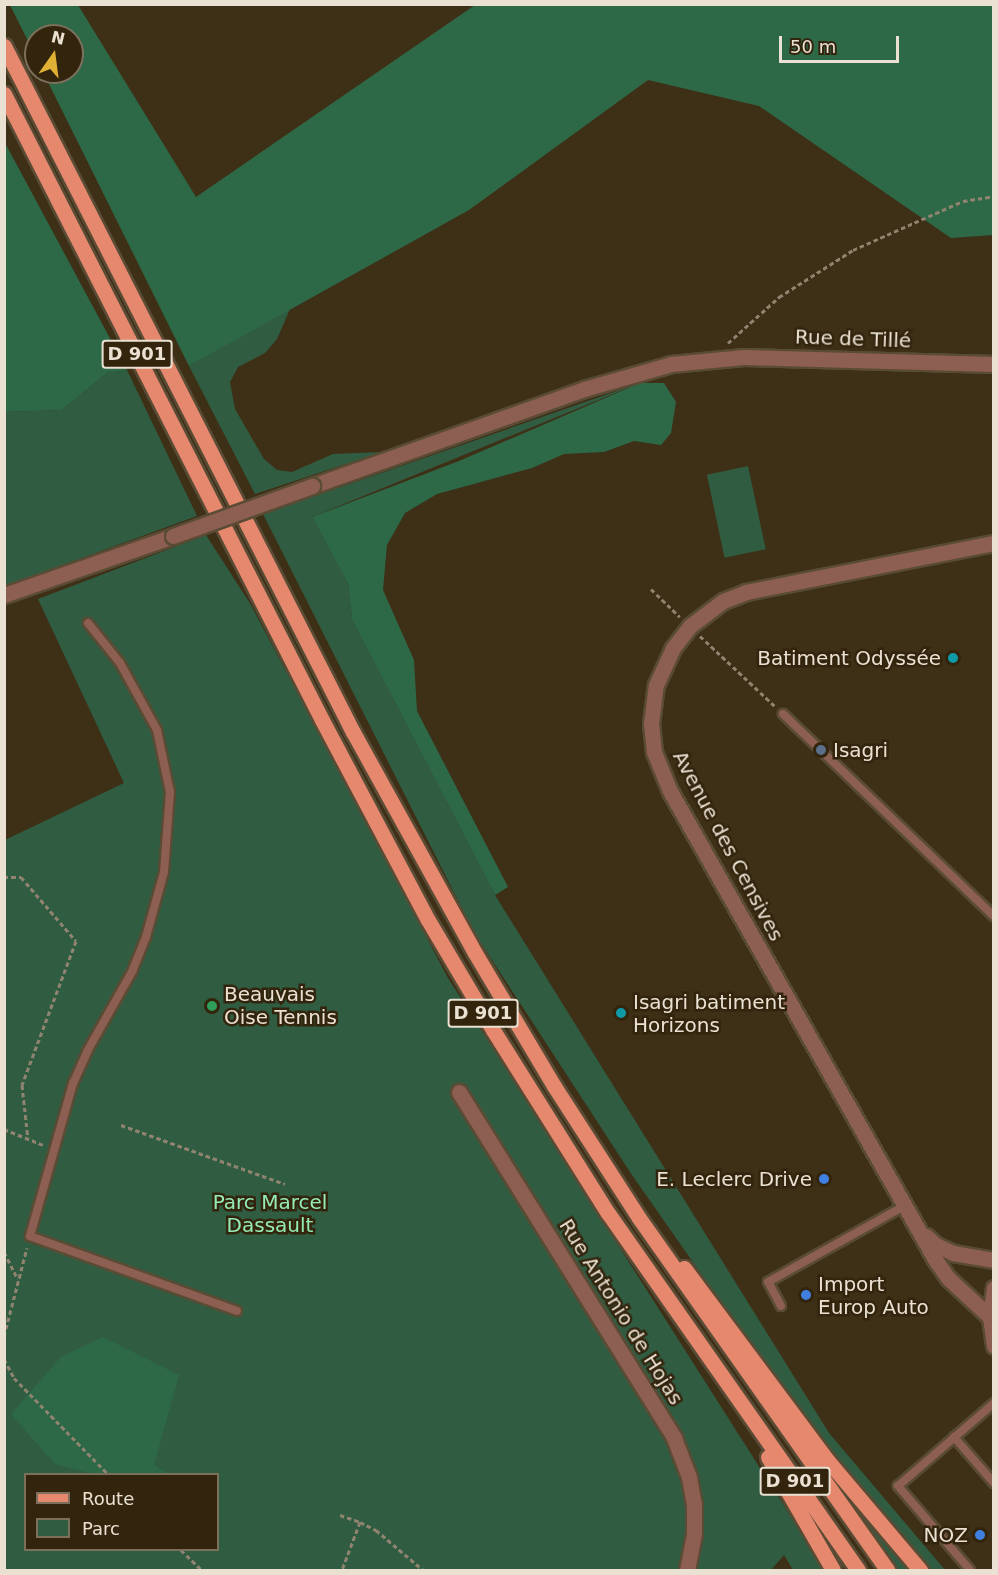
<!DOCTYPE html>
<meta charset="utf-8">
<style>
body{margin:0}
#map{position:relative;width:998px;height:1575px;overflow:hidden;background:#3e2f17;font-family:"DejaVu Sans",sans-serif}
div>[style]{position:absolute}
.green>*{inset:0;background:#305d42;transform-origin:0 0}
.forest>*{inset:0;background:#2e6947}
.path>*{height:3px;margin-top:-1.5px;transform-origin:0;background:repeating-linear-gradient(90deg,#908471 0 4.5px,transparent 0 7.5px)}
.roads{filter:drop-shadow(2px 0 #5a4b35) drop-shadow(-2px 0 #5a4b35) drop-shadow(0 2px #5a4b35) drop-shadow(0 -2px #5a4b35)}
.lane>*{height:8px;margin:-4px;padding:0 4px;transform-origin:4px;border-radius:4px;background:#8d5f52}
.street>*{height:15px;margin:-7.5px;padding:0 7.5px;transform-origin:7.5px;border-radius:7.5px;background:#8d5f52}
.primary>*{height:15px;margin:-7.5px;padding:0 7.5px;transform-origin:7.5px;border-radius:7.5px;background:#e5886e}
.bridges{filter:drop-shadow(2px 0 #5a4b35) drop-shadow(-2px 0 #5a4b35) drop-shadow(0 2px #5a4b35) drop-shadow(0 -2px #5a4b35)}
.street-bridge>*{height:15px;margin:-7.5px;padding:0 7.5px;transform-origin:7.5px;border-radius:7.5px;background:#8d5f52}
.dots>*{width:16px;height:16px;translate:-50% -50%;box-sizing:border-box;border:3px solid #33250d;border-radius:50%}
span{translate:-50% -50%;white-space:nowrap;text-align:center;line-height:1.15;-webkit-text-stroke:5px #33250d;paint-order:stroke}
.shield-label span{padding:2px 4px;background:#33250d;border:2px solid;border-radius:4px;-webkit-text-stroke-width:0}
.shield-label{font-size:18px;color:#eae1d3;font-weight:700}
.street-label{font-size:20px;color:#eae1d3}
.poi-label{font-size:20px;color:#eae1d3}
.right{translate:-100% -50%;text-align:right}
.left{translate:0 -50%;text-align:left}
.park-label{font-size:20px;color:#94ebb6}
.frame{position:absolute;inset:0;border:6px solid #eae1d3;pointer-events:none}
.legend{position:absolute;left:24px;top:1473px;width:195px;height:78px;box-sizing:border-box;background:#33250d;border:2px solid #7c705c;margin:0;padding:8px 10px;list-style:none;font-size:18px;color:#eae1d3}
.legend li{display:flex;align-items:center;gap:12px;height:30px}
.legend b{width:30px;border:2px solid #7c705c}
.north{position:absolute;left:24px;top:24px;width:60px;height:60px;box-sizing:border-box;background:#33250d;border:2px solid #7c705c;border-radius:50%;rotate:14deg;font-size:16px;font-weight:700;line-height:24px;text-align:center;color:#eae1d3}
.north::after{content:'';display:block;margin:auto;width:21px;height:27px;background:#e0b034;clip-path:polygon(50% 0,100% 100%,50% 72%,0 100%)}
.scale{position:absolute;left:779px;top:36px;width:120px;height:27px;box-sizing:border-box;border:3px solid #eae1d3;border-top:0;padding-left:8px;font-size:18px;line-height:21px;white-space:nowrap;color:#eae1d3;-webkit-text-stroke:4px #33250d;paint-order:stroke}
</style>
<div id="map">
<div class="green">
<i style="clip-path:polygon(290px 309px,277px 339px,265px 353px,238px 367px,230px 382px,235px 409px,264px 459px,277px 470px,292px 472px,333px 454px,382px 452px,255px 494px,189px 366px)"></i>
<i style="clip-path:polygon(127px 370px,197px 516px,5px 586px,5px 412px,62px 410px,107px 373px)"></i>
<i style="clip-path:polygon(640px 383px,312px 517px,348px 584px,352px 620px,495px 895px,829px 1433px,945px 1570px,925px 1570px,816px 1438px,632px 1175px,475px 934px,263px 514px)"></i>
<i style="left:748px;top:466px;width:85px;height:42px;rotate:78deg"></i>
<i style="clip-path:polygon(evenodd,206px 535px,251px 605px,448px 978px,825px 1570px,793px 1570px,784px 1555px,771px 1570px,5px 1570px,5px 840px,124px 783px,38px 599px,206px 535px,26px 1474px,218px 1474px,218px 1550px,26px 1550px,26px 1474px)"></i>
<i style="clip-path:polygon(867px 1518px,911px 1570px,898px 1570px,863px 1520px)"></i>
</div>
<div class="forest">
<i style="clip-path:polygon(10px 5px,78px 5px,196px 197px,475px 5px,993px 5px,993px 235px,951px 238px,759px 106px,648px 80px,469px 210px,189px 366px,43px 72px,72px 72px,72px 36px,36px 36px,36px 57px)"></i>
<i style="clip-path:polygon(4px 141px,127px 370px,107px 373px,62px 410px,5px 412px)"></i>
<i style="clip-path:polygon(640px 383px,664px 383px,676px 402px,671px 433px,661px 445px,634px 441px,604px 452px,564px 454px,532px 468px,437px 494px,405px 513px,387px 545px,383px 590px,414px 660px,417px 711px,508px 887px,495px 895px,352px 620px,348px 584px,312px 517px,459px 461px)"></i>
<i style="clip-path:polygon(103px 1337px,179px 1375px,154px 1465px,169px 1474px,93px 1474px,55px 1464px,11px 1414px,61px 1357px)"></i>
</div>
<div class="path">
<i style="left:728px;top:343px;width:69px;rotate:-42deg"></i>
<i style="left:779px;top:297px;width:88px;rotate:-32.4deg"></i>
<i style="left:853px;top:250px;width:120px;rotate:-24deg"></i>
<i style="left:963px;top:201px;width:31px;rotate:-9deg"></i>
<i style="left:651px;top:589px;width:40px;rotate:44deg"></i>
<i style="left:700px;top:636px;width:104px;rotate:43.1deg"></i>
<i style="left:4px;top:877px;width:17px"></i>
<i style="left:21px;top:877px;width:84px;rotate:49.3deg"></i>
<i style="left:76px;top:941px;width:154px;rotate:110.6deg"></i>
<i style="left:22px;top:1085px;width:54px;rotate:83.7deg"></i>
<i style="left:121px;top:1125px;width:174px;rotate:19.8deg"></i>
<i style="left:4px;top:1129px;width:42px;rotate:22.3deg"></i>
<i style="left:4px;top:1252px;width:30px;rotate:63deg"></i>
<i style="left:4px;top:1336px;width:91px;rotate:-75.4deg"></i>
<i style="left:4px;top:1359px;width:21px;rotate:62deg"></i>
<i style="left:14px;top:1378px;width:134px;rotate:45.6deg"></i>
<i style="left:340px;top:1515px;width:21px;rotate:19deg"></i>
<i style="left:360px;top:1522px;width:51px;rotate:110.6deg"></i>
<i style="left:360px;top:1522px;width:18px;rotate:27deg"></i>
<i style="left:376px;top:1530px;width:62px;rotate:40.4deg"></i>
<i style="left:181px;top:1550px;width:29px;rotate:44deg"></i>
</div>
<div class="roads">
<div class="lane">
<i style="left:88px;top:623px;width:51px;rotate:51.3deg"></i>
<i style="left:120px;top:663px;width:77px;rotate:61.1deg"></i>
<i style="left:157px;top:730px;width:63px;rotate:78.2deg"></i>
<i style="left:170px;top:792px;width:80px;rotate:94.3deg"></i>
<i style="left:164px;top:872px;width:67px;rotate:105.5deg"></i>
<i style="left:146px;top:937px;width:35px;rotate:112deg"></i>
<i style="left:133px;top:970px;width:92px;rotate:119.4deg"></i>
<i style="left:88px;top:1050px;width:36px;rotate:114deg"></i>
<i style="left:73px;top:1083px;width:159px;rotate:105.7deg"></i>
<i style="left:30px;top:1236px;width:220px;rotate:19.9deg"></i>
<i style="left:783px;top:714px;width:292px;rotate:43.8deg"></i>
<i style="left:781px;top:1306px;width:27px;rotate:-118deg"></i>
<i style="left:768px;top:1282px;width:158px;rotate:-29.2deg"></i>
<i style="left:954px;top:1437px;width:61px;rotate:49deg"></i>
<i style="left:970px;top:1570px;width:111px;rotate:-130.6deg"></i>
<i style="left:898px;top:1486px;width:127px;rotate:-40.8deg"></i>
</div>
<div class="street">
<i style="left:312px;top:486px;width:289px;rotate:-19.6deg"></i>
<i style="left:584px;top:389px;width:91px;rotate:-16deg"></i>
<i style="left:671px;top:364px;width:73px;rotate:-5.5deg"></i>
<i style="left:744px;top:357px;width:250px;rotate:1.6deg"></i>
<i style="left:4px;top:595px;width:179px;rotate:-19.2deg"></i>
<i style="left:459px;top:1092px;width:407px;rotate:58.1deg"></i>
<i style="left:674px;top:1438px;width:42px;rotate:69deg"></i>
<i style="left:689px;top:1477px;width:27px;rotate:80deg"></i>
<i style="left:694px;top:1504px;width:30px;rotate:90deg"></i>
<i style="left:694px;top:1534px;width:37px;rotate:101deg"></i>
<i style="left:926px;top:1236px;width:13px;rotate:42deg"></i>
<i style="left:936px;top:1245px;width:19px;rotate:25deg"></i>
<i style="left:953px;top:1253px;width:42px;rotate:9.7deg"></i>
<i style="left:994px;top:1288px;width:29px;rotate:98deg"></i>
<i style="left:990px;top:1317px;width:29px;rotate:82deg"></i>
<i style="left:990px;top:1317px;width:57px;rotate:-137.1deg"></i>
<i style="left:948px;top:1278px;width:21px;rotate:-125deg"></i>
<i style="left:936px;top:1261px;width:540px;rotate:-119.51deg"></i>
<i style="left:670px;top:791px;width:42px;rotate:-112.3deg"></i>
<i style="left:654px;top:752px;width:28px;rotate:-96deg"></i>
<i style="left:651px;top:724px;width:39px;rotate:-83deg"></i>
<i style="left:656px;top:685px;width:41px;rotate:-65.3deg"></i>
<i style="left:673px;top:648px;width:28px;rotate:-52deg"></i>
<i style="left:690px;top:626px;width:41px;rotate:-37.1deg"></i>
<i style="left:723px;top:601px;width:25px;rotate:-21deg"></i>
<i style="left:746px;top:592px;width:253px;rotate:-11.2deg"></i>
</div>
<div class="primary">
<i style="left:4px;top:46px;width:770px;rotate:63.04deg"></i>
<i style="left:353px;top:732px;width:252px;rotate:61.1deg"></i>
<i style="left:475px;top:953px;width:155px;rotate:59.3deg"></i>
<i style="left:554px;top:1086px;width:157px;rotate:57.2deg"></i>
<i style="left:639px;top:1218px;width:431px;rotate:54.8deg"></i>
<i style="left:4px;top:94px;width:702px;rotate:63.07deg"></i>
<i style="left:322px;top:720px;width:226px;rotate:62.1deg"></i>
<i style="left:428px;top:920px;width:128px;rotate:59.4deg"></i>
<i style="left:493px;top:1030px;width:216px;rotate:57.9deg"></i>
<i style="left:608px;top:1213px;width:436px;rotate:55deg"></i>
<i style="left:684px;top:1268px;width:241px;rotate:53.3deg"></i>
<i style="left:828px;top:1461px;width:143px;rotate:49.8deg"></i>
<i style="left:768px;top:1457px;width:130px;rotate:60.1deg"></i>
</div>
</div>
<div class="bridges">
<div class="street-bridge">
<i style="left:173px;top:536px;width:148px;rotate:-19.8deg"></i>
</div>
</div>
<div class="dots">
<i style="left:953px;top:658px;background:#0f9aa8"></i>
<i style="left:821px;top:750px;background:#5c6f8a"></i>
<i style="left:212px;top:1006px;background:#2e9e5b"></i>
<i style="left:621px;top:1013px;background:#0f9aa8"></i>
<i style="left:824px;top:1179px;background:#3f7fe0"></i>
<i style="left:806px;top:1295px;background:#3f7fe0"></i>
<i style="left:980px;top:1535px;background:#3f7fe0"></i>
</div>
<div class="shield-label">
<span style="left:137px;top:354px">D 901</span>
<span style="left:483px;top:1013px">D 901</span>
<span style="left:795px;top:1481px">D 901</span>
</div>
<div class="street-label">
<span style="left:853px;top:339px;rotate:2deg">Rue de Tillé</span>
<span style="left:728px;top:846px;rotate:62deg">Avenue des Censives</span>
<span style="left:621px;top:1312px;rotate:58deg">Rue Antonio de Hojas</span>
</div>
<div class="poi-label">
<span class="right" style="left:941px;top:658px">Batiment Odyssée</span>
<span class="left" style="left:833px;top:750px">Isagri</span>
<span class="left" style="left:224px;top:1006px">Beauvais<br>Oise Tennis</span>
<span class="left" style="left:633px;top:1014px">Isagri batiment<br>Horizons</span>
<span class="right" style="left:812px;top:1179px">E. Leclerc Drive</span>
<span class="left" style="left:818px;top:1296px">Import<br>Europ Auto</span>
<span class="right" style="left:968px;top:1535px">NOZ</span>
</div>
<div class="park-label">
<span style="left:270px;top:1214px">Parc Marcel<br>Dassault</span>
</div>
<div class="frame"></div>
<ul class="legend">
<li><b style="height:8px;background:#e5886e"></b>Route</li>
<li><b style="height:16px;background:#305d42"></b>Parc</li>
</ul>
<div class="north">N</div>
<div class="scale">50 m</div>
</div>
